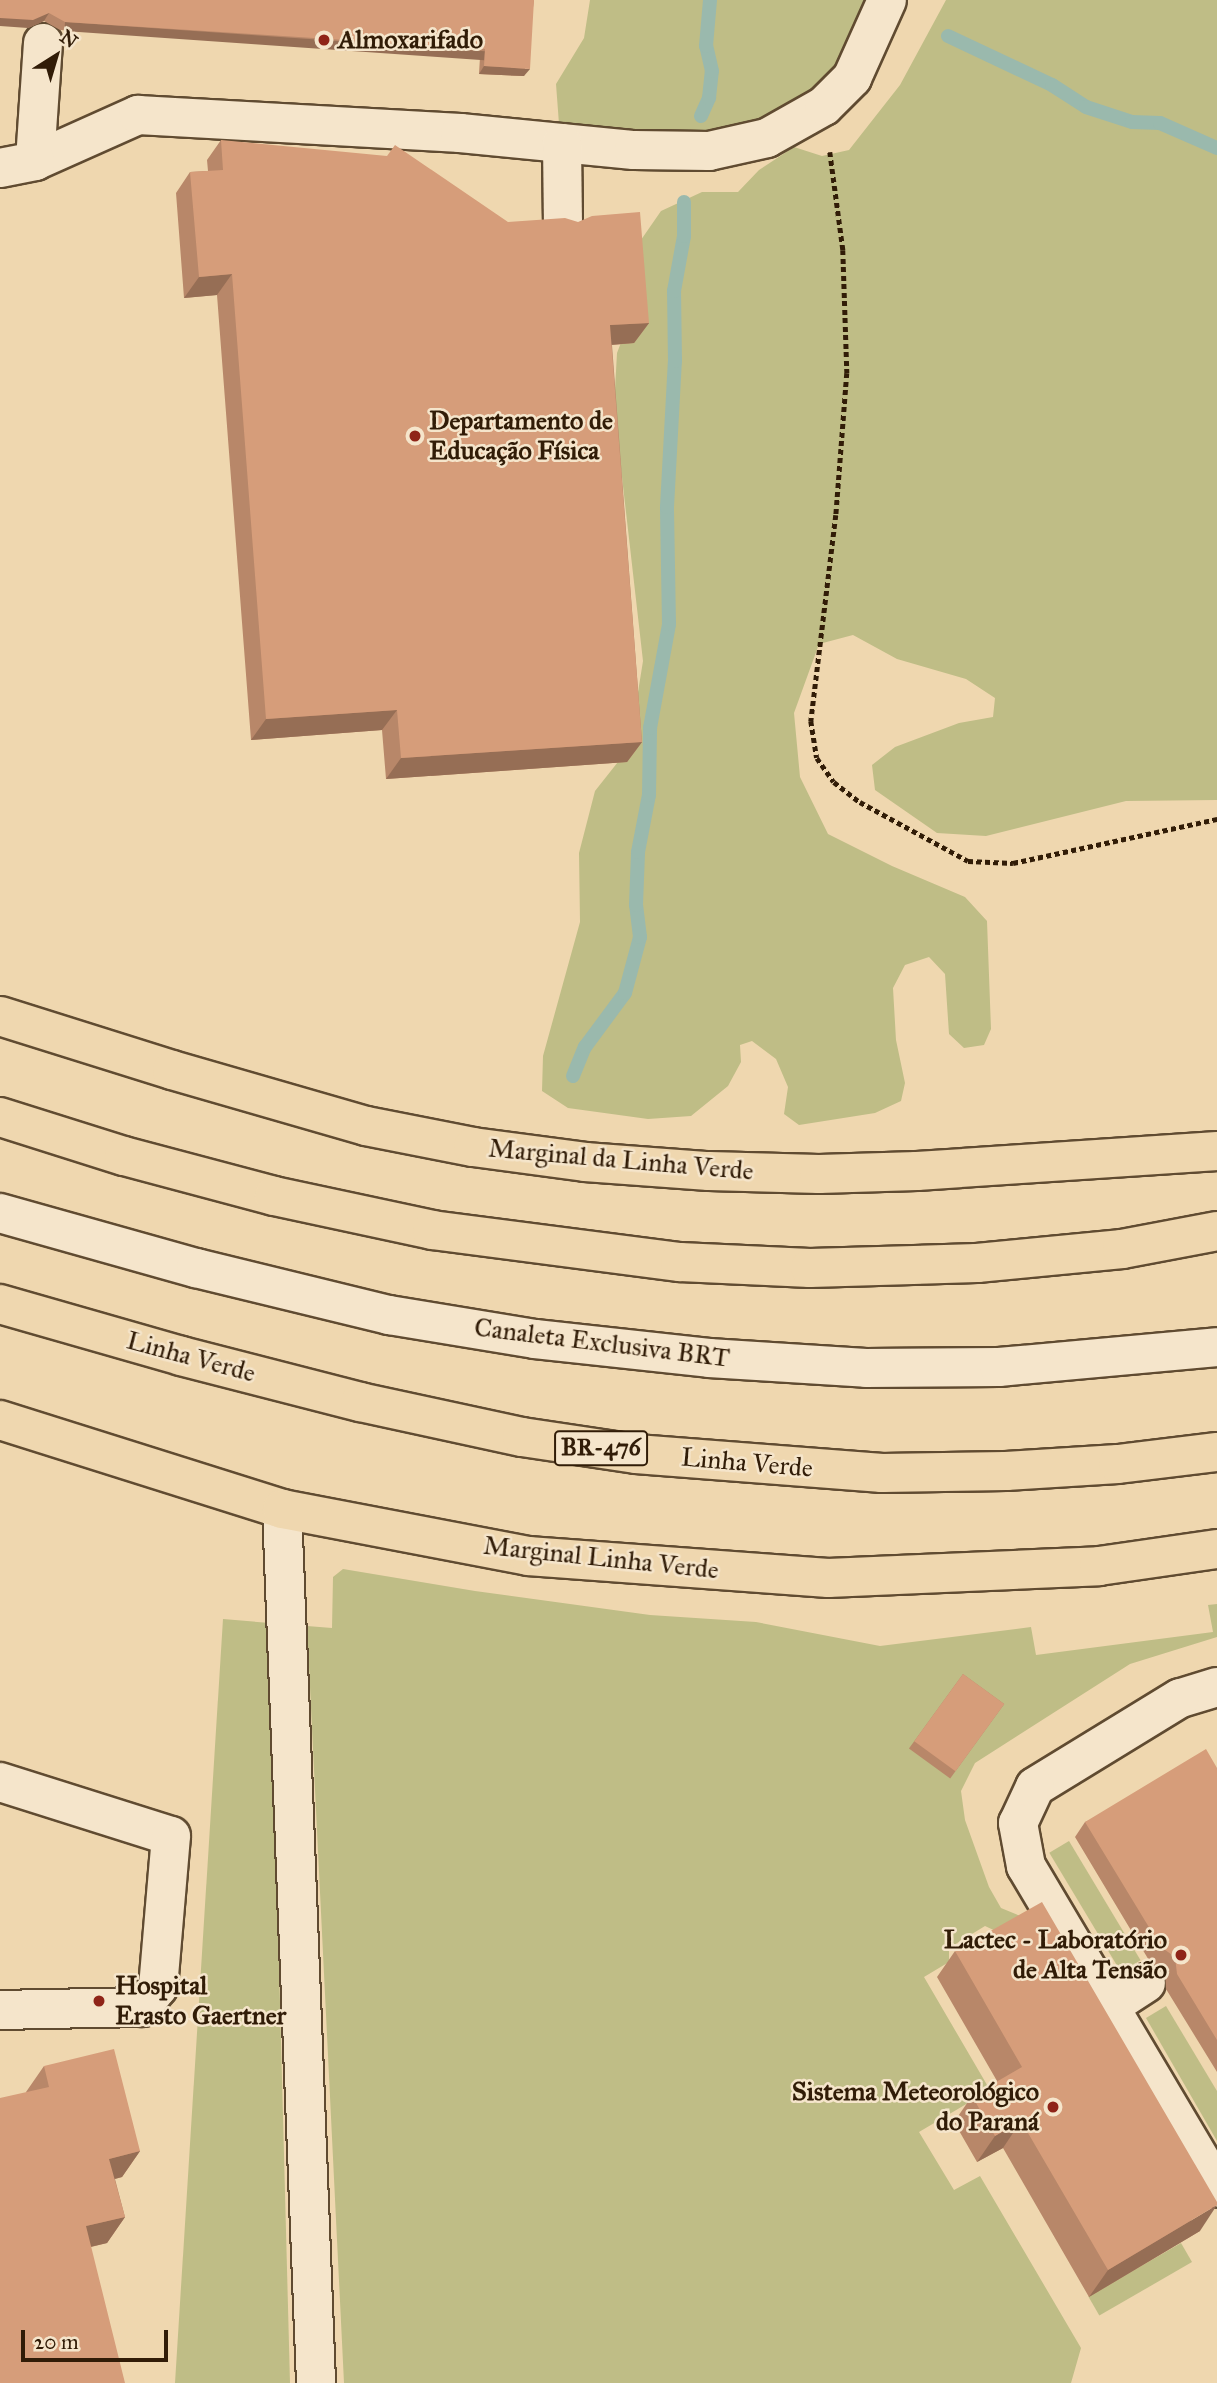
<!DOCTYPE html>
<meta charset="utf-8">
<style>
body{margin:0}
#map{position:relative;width:1217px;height:2383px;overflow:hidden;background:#efd7af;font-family:"IM FELL Great Primer",serif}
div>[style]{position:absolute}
.green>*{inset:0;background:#bfbd86;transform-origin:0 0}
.stream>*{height:14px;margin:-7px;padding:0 7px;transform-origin:7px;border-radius:7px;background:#9ab9ad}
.path>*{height:4.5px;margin-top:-2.25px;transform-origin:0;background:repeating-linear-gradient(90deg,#311c07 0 5px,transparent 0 8.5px)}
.roads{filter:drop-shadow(2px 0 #604b31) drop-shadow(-2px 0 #604b31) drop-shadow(0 2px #604b31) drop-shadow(0 -2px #604b31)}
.minor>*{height:38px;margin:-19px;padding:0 19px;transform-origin:19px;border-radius:19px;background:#f5e5cb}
.major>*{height:38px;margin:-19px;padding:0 19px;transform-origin:19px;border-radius:19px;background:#efd7af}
.highway>*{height:38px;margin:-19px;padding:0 19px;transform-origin:19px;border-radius:19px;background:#efd7af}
.wall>*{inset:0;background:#b88769;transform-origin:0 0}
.shaded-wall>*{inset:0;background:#966e55;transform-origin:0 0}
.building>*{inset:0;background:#d69d7a;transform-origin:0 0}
.dots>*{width:19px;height:19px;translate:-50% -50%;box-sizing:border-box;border:4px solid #f5e5cb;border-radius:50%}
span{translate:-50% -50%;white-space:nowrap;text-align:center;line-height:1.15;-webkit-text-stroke:5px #f5e5cb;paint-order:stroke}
.shield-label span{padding:2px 5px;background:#f5e5cb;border:2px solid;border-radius:5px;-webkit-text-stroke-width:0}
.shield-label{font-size:24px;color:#311c07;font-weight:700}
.poi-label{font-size:26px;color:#311c07;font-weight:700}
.left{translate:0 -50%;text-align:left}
.right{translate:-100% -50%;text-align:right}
.street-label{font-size:26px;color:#311c07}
.north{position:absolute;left:21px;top:21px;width:70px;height:70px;-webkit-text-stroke:5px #f5e5cb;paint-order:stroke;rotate:37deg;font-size:19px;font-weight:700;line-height:28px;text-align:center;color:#311c07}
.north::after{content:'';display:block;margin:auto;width:24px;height:32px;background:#311c07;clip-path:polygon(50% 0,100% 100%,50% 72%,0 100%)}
.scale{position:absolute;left:21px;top:2330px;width:147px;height:32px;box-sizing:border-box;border:4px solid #311c07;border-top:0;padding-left:9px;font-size:21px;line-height:24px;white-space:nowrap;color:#311c07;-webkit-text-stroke:5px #f5e5cb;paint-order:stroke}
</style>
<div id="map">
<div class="green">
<i style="clip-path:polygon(590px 0,885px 0,840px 81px,740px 148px,559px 124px,556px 84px,584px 38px)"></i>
<i style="clip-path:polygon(946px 0,1217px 0,1217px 800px,1126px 801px,986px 836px,937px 833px,875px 790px,872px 765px,895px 747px,959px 723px,993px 717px,995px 698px,966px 679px,897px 659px,853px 635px,819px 644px,794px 713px,800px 777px,828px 834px,892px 866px,965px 897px,987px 921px,991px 1029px,984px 1045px,964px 1048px,949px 1034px,945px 974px,929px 957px,905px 965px,893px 988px,896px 1040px,905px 1083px,901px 1101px,875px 1113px,799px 1125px,784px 1114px,788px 1087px,776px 1059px,752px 1041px,740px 1045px,741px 1062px,728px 1086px,691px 1116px,648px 1119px,568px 1108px,542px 1091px,543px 1056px,580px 922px,579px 853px,595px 791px,629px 748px,643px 661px,614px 407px,617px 353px,635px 306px,634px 250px,661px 211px,702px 192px,738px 192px,759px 170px,794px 147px,822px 156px,849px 150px,900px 85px)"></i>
<i style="clip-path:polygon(343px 1569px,475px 1591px,650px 1615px,756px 1622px,880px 1646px,1031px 1627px,1036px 1655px,1213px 1632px,1208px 1605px,1217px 1604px,1217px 1637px,1130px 1664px,975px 1763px,961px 1791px,965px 1820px,989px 1887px,1001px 1908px,1025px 1918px,1000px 1933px,985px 1926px,949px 1948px,949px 1962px,924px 1977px,990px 2090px,919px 2132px,954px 2190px,980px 2176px,1081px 2348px,1071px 2383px,344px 2383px,307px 1626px,332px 1628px,333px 1577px)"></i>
<i style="clip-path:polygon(223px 1619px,270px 1623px,290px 2383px,175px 2383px)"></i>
<i style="left:1069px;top:1841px;width:139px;height:23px;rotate:59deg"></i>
<i style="clip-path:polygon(1166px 2006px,1217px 2091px,1217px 2141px,1146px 2018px)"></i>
<i style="left:1181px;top:2243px;width:22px;height:107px;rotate:60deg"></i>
</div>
<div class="stream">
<i style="left:948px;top:36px;width:115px;rotate:25.2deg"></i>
<i style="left:1052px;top:85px;width:40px;rotate:32.9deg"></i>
<i style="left:1086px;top:107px;width:48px;rotate:18.1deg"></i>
<i style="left:1132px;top:122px;width:28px;rotate:2deg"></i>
<i style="left:1160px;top:123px;width:62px;rotate:23.7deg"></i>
<i style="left:701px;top:116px;width:20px;rotate:-66deg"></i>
<i style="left:709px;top:98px;width:27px;rotate:-84deg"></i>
<i style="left:712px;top:71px;width:26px;rotate:-103deg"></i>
<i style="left:706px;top:46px;width:46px;rotate:-85deg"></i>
<i style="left:573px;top:1076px;width:31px;rotate:-68deg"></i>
<i style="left:585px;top:1047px;width:67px;rotate:-53.5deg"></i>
<i style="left:625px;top:993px;width:58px;rotate:-75deg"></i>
<i style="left:640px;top:937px;width:32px;rotate:-97deg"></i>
<i style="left:636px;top:905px;width:53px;rotate:-87.8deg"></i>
<i style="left:638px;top:852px;width:58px;rotate:-79.1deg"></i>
<i style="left:649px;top:795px;width:67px;rotate:-89.1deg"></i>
<i style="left:650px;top:728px;width:106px;rotate:-79.6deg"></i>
<i style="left:669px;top:624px;width:117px;rotate:-91deg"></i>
<i style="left:667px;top:507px;width:146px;rotate:-86.9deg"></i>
<i style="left:675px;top:361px;width:70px;rotate:-90.8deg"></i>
<i style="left:674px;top:291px;width:56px;rotate:-79.7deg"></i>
<i style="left:684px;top:236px;width:34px;rotate:-90deg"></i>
</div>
<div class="path">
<i style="left:830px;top:152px;width:99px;rotate:82.4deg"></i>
<i style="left:843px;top:250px;width:123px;rotate:88.1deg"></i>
<i style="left:847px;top:373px;width:142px;rotate:94.4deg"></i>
<i style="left:836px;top:515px;width:208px;rotate:96.9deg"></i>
<i style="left:811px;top:721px;width:37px;rotate:81deg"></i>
<i style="left:817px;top:758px;width:29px;rotate:55deg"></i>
<i style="left:834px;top:782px;width:33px;rotate:38deg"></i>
<i style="left:860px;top:802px;width:123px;rotate:28.6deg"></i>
<i style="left:968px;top:861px;width:45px;rotate:2.5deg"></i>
<i style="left:1013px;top:863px;width:209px;rotate:-12.2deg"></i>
</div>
<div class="roads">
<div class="minor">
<i style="left:43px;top:43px;width:118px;rotate:93.9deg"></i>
<i style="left:35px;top:161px;width:113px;rotate:-24.1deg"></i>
<i style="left:138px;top:115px;width:323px;rotate:3.2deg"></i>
<i style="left:460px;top:133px;width:175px;rotate:5.6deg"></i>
<i style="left:634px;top:150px;width:75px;rotate:0.8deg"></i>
<i style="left:709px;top:151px;width:59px;rotate:-12.6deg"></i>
<i style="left:767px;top:138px;width:65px;rotate:-29.3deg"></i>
<i style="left:824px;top:106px;width:40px;rotate:-45deg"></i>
<i style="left:852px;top:78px;width:85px;rotate:-65.8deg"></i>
<i style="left:562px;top:143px;width:78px;rotate:89.3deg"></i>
<i style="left:0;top:168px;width:36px;rotate:-11deg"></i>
<i style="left:0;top:1213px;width:204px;rotate:15.7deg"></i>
<i style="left:196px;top:1268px;width:199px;rotate:13.7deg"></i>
<i style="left:389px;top:1315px;width:148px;rotate:9.3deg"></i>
<i style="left:535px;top:1339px;width:175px;rotate:6.2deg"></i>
<i style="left:709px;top:1358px;width:157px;rotate:3.6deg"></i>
<i style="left:866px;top:1368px;width:133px;rotate:-0.4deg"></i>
<i style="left:999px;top:1367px;width:219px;rotate:-5.2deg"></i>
<i style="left:282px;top:1509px;width:875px;rotate:87.77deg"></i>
<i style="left:1217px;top:1687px;width:39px;rotate:163deg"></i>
<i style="left:1180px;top:1698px;width:170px;rotate:148.5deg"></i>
<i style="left:1035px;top:1787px;width:40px;rotate:115deg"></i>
<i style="left:1018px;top:1823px;width:44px;rotate:79.5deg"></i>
<i style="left:1026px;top:1866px;width:374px;rotate:59.3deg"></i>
<i style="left:0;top:1782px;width:179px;rotate:17.5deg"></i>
<i style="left:171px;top:1836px;width:152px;rotate:94.9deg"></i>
<i style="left:158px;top:1987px;width:26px;rotate:129deg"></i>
<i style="left:142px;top:2007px;width:142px;rotate:178.8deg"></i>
<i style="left:1109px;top:2007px;width:44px;rotate:-33deg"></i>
</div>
<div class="major">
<i style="left:0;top:1016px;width:180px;rotate:17.4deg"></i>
<i style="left:172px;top:1070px;width:202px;rotate:16.1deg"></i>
<i style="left:366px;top:1126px;width:109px;rotate:11.1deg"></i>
<i style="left:473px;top:1147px;width:113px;rotate:7.6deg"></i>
<i style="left:585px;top:1162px;width:124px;rotate:4.2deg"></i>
<i style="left:709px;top:1171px;width:110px;rotate:1.6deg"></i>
<i style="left:819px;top:1174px;width:98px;rotate:-1.8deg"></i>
<i style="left:917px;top:1171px;width:301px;rotate:-3.8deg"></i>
<i style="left:0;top:1420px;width:296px;rotate:17.5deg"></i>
<i style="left:282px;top:1509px;width:250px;rotate:10.8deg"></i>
<i style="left:528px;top:1556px;width:301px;rotate:4.2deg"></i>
<i style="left:828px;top:1578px;width:271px;rotate:-2.5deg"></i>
<i style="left:1099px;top:1566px;width:119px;rotate:-8.2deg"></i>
</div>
<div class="highway">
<i style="left:0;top:1117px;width:130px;rotate:17.5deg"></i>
<i style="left:124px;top:1156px;width:155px;rotate:14.9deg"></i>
<i style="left:274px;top:1196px;width:162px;rotate:12.1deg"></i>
<i style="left:432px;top:1230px;width:250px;rotate:7.4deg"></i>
<i style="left:680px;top:1262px;width:130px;rotate:2.6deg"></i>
<i style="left:810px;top:1268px;width:167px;rotate:-1.7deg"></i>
<i style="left:977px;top:1263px;width:146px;rotate:-5.5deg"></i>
<i style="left:1122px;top:1249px;width:97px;rotate:-10.7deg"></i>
<i style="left:0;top:1304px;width:188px;rotate:16deg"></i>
<i style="left:181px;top:1356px;width:185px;rotate:14.4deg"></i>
<i style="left:360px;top:1402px;width:166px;rotate:12.2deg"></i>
<i style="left:522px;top:1437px;width:115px;rotate:8.5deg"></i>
<i style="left:636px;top:1454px;width:247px;rotate:4.4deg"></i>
<i style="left:882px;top:1473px;width:124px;rotate:-0.9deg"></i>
<i style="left:1006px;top:1471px;width:112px;rotate:-3.6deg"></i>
<i style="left:1118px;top:1464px;width:100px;rotate:-6.9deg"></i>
</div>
</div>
<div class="wall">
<i style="clip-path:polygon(0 0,534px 0,524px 76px,479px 74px,480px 57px,60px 30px,44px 21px,28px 28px)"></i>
<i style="clip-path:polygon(221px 140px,649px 323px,634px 343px,612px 345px,642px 742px,627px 762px,386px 779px,382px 730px,251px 740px,217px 295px,184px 298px,176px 193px,190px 172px,208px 171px,207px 160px)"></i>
<i style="left:963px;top:1674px;width:51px;height:92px;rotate:36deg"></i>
<i style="clip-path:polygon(1217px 1768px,1217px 2072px,1166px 1989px,1165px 1972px,1150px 1962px,1075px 1837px,1085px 1822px)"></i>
<i style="clip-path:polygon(955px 1951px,1200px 2231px,1089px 2297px,1003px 2148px,977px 2162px,954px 2122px,972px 2096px,997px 2081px,937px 1977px)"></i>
<i style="clip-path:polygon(44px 2066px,140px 2151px,122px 2177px,115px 2179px,125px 2217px,107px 2243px,91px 2247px,26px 2092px)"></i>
</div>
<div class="shaded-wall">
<i style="clip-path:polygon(49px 13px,44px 21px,28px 28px,0 26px,0 18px)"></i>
<i style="left:65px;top:22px;width:421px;height:9px;rotate:4deg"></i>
<i style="clip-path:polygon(484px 66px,530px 69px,524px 76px,479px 74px)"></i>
<i style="clip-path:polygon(232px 274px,217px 295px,184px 298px,199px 277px)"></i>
<i style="clip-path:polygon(649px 323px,634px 343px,596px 346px,610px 325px)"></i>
<i style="clip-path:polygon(397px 710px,382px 730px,251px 740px,266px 719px)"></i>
<i style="clip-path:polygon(642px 742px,627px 762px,386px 779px,401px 758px)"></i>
<i style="clip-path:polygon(1021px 2121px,1003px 2148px,977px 2162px,995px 2136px)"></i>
<i style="clip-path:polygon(140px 2151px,122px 2177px,91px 2185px,109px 2159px)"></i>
<i style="clip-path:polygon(1217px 2205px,1200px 2231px,1089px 2297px,1108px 2270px)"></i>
<i style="clip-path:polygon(125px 2217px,107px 2243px,68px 2252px,86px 2226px)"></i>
</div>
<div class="building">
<i style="clip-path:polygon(0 0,534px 0,530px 69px,484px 66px,485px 49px,65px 22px,49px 13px,33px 20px,0 18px)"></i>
<i style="clip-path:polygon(221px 140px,387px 156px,395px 145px,508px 222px,565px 218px,578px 222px,592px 216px,640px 212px,649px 323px,610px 325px,642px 742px,401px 758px,397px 710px,266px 719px,232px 274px,199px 277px,190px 172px,223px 170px)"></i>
<i style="left:963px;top:1674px;width:51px;height:83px;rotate:36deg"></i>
<i style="clip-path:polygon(1206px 1749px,1217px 1768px,1217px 2040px,1177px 1974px,1175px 1957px,1161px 1947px,1085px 1822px)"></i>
<i style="clip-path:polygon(1042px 1902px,1217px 2202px,1217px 2205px,1108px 2270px,1021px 2121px,995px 2136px,972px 2096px,1022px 2067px,955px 1951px)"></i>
<i style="clip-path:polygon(114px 2049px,140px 2151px,109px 2159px,125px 2217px,86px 2226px,125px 2383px,0 2383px,0 2098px,49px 2087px,44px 2066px)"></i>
</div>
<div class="dots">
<i style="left:324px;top:40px;background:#8f2418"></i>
<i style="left:415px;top:436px;background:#8f2418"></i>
<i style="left:1181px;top:1955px;background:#8f2418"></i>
<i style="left:99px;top:2001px;background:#8f2418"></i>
<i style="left:1053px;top:2107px;background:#8f2418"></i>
</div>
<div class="shield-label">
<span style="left:601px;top:1448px">BR-476</span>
</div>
<div class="poi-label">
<span class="left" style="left:338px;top:40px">Almoxarifado</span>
<span class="left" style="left:429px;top:436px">Departamento de<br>Educação Física</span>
<span class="right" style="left:1167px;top:1955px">Lactec - Laboratório<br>de Alta Tensão</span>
<span class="left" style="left:115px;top:2001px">Hospital<br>Erasto Gaertner</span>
<span class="right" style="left:1039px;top:2107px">Sistema Meteorológico<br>do Paraná</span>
</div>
<div class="street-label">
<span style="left:621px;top:1160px;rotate:5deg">Marginal da Linha Verde</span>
<span style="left:602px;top:1343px;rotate:7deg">Canaleta Exclusiva BRT</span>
<span style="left:191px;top:1357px;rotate:15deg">Linha Verde</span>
<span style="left:747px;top:1463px;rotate:5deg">Linha Verde</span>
<span style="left:601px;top:1558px;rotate:6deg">Marginal Linha Verde</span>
</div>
<div class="north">N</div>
<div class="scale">20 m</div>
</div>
